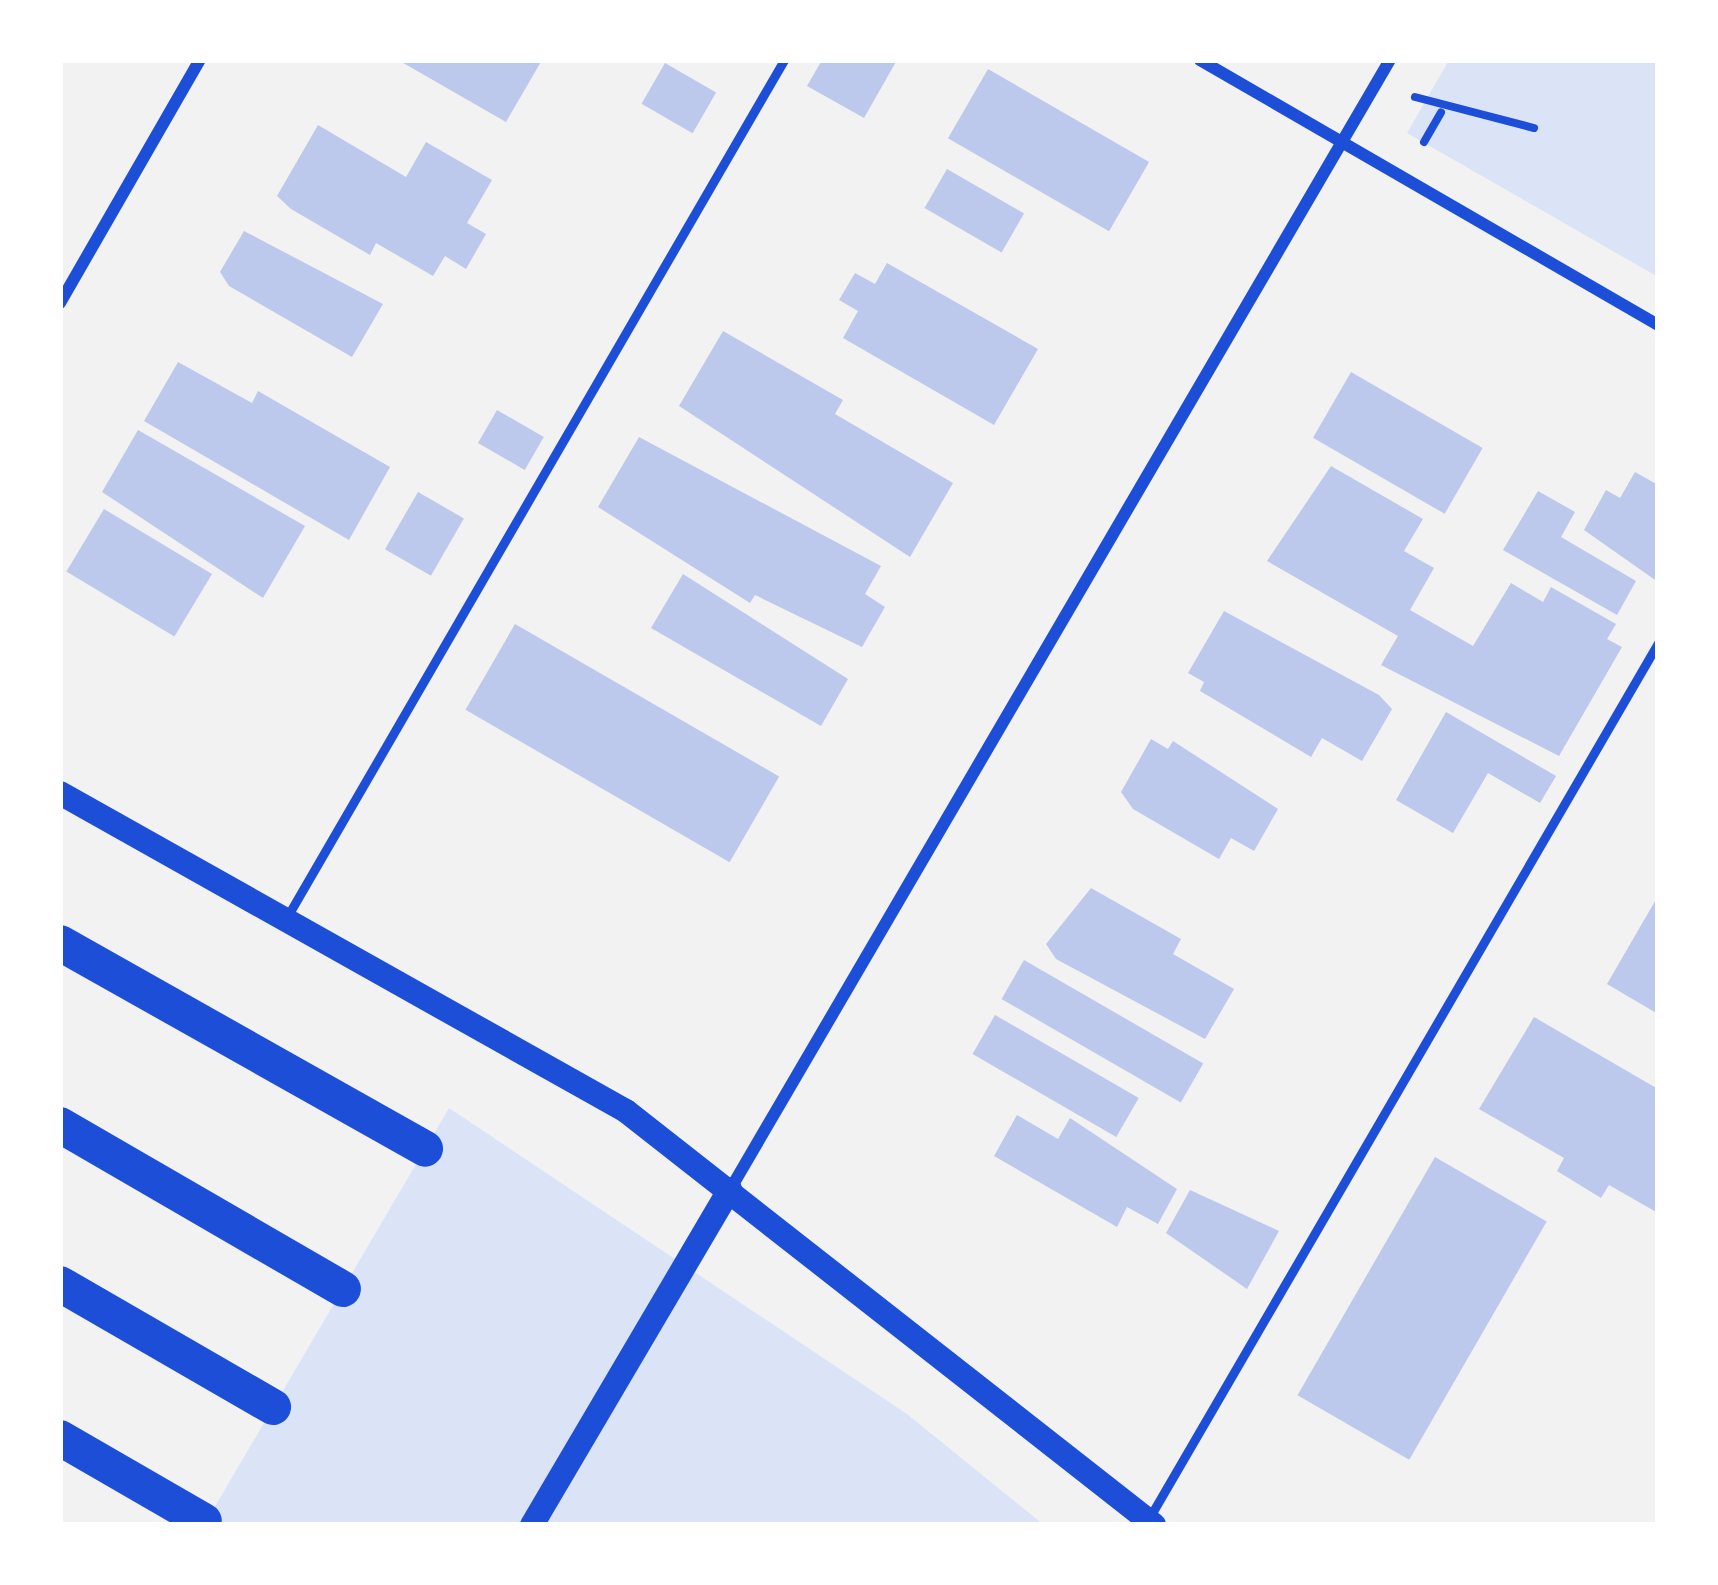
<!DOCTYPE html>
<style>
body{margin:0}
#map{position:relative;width:1718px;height:1585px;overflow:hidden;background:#f2f2f2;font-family:Commissioner,sans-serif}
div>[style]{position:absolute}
.green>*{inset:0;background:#dbe4f7}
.building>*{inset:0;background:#bdc9ec;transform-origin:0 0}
.path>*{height:8px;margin:-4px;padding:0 4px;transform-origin:4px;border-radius:4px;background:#1d4ed8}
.service>*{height:9px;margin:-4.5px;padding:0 4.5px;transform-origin:4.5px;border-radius:4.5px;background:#1d4ed8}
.minor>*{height:12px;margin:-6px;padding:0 6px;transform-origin:6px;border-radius:6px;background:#1d4ed8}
.secondary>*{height:24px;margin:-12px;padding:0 12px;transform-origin:12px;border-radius:12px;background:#1d4ed8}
.motorway>*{height:36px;margin:-18px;padding:0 18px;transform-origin:18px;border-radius:18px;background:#1d4ed8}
span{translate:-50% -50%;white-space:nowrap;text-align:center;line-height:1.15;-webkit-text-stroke:12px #fff;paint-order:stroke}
.frame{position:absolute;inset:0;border:63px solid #fff;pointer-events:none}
</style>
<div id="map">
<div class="green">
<i style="clip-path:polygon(1449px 60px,1658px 60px,1658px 277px,1407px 133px)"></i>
<i style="clip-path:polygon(449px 1108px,907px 1414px,1044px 1525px,204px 1525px)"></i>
</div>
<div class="building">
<i style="clip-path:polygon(398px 60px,542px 60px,506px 122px)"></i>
<i style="clip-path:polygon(822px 60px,897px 60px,864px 118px,807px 86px)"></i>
<i style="left:665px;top:63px;width:59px;height:47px;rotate:30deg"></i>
<i style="left:988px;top:69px;width:186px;height:80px;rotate:30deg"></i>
<i style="clip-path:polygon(318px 125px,406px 177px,426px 142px,492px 180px,467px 223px,486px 234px,466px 269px,445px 256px,433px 276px,376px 243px,370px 255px,291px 209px,277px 196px)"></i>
<i style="left:947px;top:169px;width:89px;height:45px;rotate:30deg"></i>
<i style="clip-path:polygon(244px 231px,383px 304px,352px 357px,229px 286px,220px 272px)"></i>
<i style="clip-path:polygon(887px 263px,1038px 349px,994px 425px,843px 338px,858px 311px,839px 300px,855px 273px,875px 284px)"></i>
<i style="clip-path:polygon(723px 331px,843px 400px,835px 414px,953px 483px,910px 557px,679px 406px)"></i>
<i style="clip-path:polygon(178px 362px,252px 403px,258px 391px,390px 467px,349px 540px,144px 421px)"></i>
<i style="left:1351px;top:372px;width:152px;height:76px;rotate:30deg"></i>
<i style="left:497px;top:410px;width:54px;height:38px;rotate:30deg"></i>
<i style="clip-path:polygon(138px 430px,305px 526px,263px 598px,102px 492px)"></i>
<i style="clip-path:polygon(639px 437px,881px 566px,865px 594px,885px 607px,862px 647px,755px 595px,750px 603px,598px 507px)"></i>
<i style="clip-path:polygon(1331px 466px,1423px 519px,1404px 551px,1434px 568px,1410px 610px,1473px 646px,1511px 583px,1543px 602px,1551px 587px,1616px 624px,1607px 639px,1622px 647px,1559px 756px,1381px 665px,1398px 636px,1267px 561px)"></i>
<i style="clip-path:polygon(1635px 472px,1658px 485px,1658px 582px,1584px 530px,1606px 490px,1620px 498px)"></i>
<i style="clip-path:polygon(1538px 491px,1575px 512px,1561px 537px,1636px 581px,1617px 615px,1503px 550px)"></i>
<i style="left:418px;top:492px;width:53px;height:66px;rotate:30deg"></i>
<i style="left:104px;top:509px;width:126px;height:73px;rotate:31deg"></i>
<i style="clip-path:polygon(683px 574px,848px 679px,821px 726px,651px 628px)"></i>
<i style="clip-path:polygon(1224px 611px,1379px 695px,1392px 709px,1362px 761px,1322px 738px,1311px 757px,1200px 691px,1204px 682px,1188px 673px)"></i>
<i style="left:515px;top:624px;width:305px;height:99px;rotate:30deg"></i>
<i style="clip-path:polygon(1446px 712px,1556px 776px,1540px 803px,1488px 773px,1453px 833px,1396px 800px)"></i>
<i style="clip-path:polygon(1151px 739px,1168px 749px,1173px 741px,1278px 809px,1254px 851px,1231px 838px,1219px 859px,1133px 809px,1121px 792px)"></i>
<i style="clip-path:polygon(1091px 888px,1181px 939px,1173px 954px,1234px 989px,1205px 1039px,1056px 959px,1046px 944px)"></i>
<i style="clip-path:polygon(1658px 896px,1658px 1014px,1607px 984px)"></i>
<i style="left:1024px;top:960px;width:207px;height:45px;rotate:30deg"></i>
<i style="left:995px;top:1015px;width:166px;height:45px;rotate:30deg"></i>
<i style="clip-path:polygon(1534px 1017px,1658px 1089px,1658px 1213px,1609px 1185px,1601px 1198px,1557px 1171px,1564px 1158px,1479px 1109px)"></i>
<i style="clip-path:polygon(1017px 1115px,1058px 1139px,1070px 1118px,1177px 1189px,1158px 1224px,1127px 1207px,1117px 1227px,994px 1156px)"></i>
<i style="left:1435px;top:1157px;width:129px;height:275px;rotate:30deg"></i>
<i style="clip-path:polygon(1190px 1190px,1279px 1231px,1247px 1289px,1166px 1233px)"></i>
</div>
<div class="path">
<i style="left:1415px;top:97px;width:123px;rotate:14.6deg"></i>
<i style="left:1424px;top:142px;width:34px;rotate:-60deg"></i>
</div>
<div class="service">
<i style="left:287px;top:917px;width:991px;rotate:-59.89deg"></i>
<i style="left:1148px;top:1520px;width:1015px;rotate:-59.82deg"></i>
</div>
<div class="minor">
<i style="left:1200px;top:60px;width:529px;rotate:30.05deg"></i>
<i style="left:60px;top:303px;width:280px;rotate:-60.1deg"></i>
<i style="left:731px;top:1188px;width:1306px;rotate:-59.71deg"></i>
</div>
<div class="secondary">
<i style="left:60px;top:793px;width:649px;rotate:29.33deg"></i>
<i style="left:626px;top:1111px;width:671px;rotate:38.1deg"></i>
<i style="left:532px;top:1525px;width:390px;rotate:-59.5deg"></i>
</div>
<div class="motorway">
<i style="left:60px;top:943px;width:419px;rotate:29.4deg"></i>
<i style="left:60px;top:1125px;width:327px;rotate:30.1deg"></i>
<i style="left:60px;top:1284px;width:246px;rotate:30deg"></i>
<i style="left:60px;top:1438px;width:166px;rotate:30deg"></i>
</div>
<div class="frame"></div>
</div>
